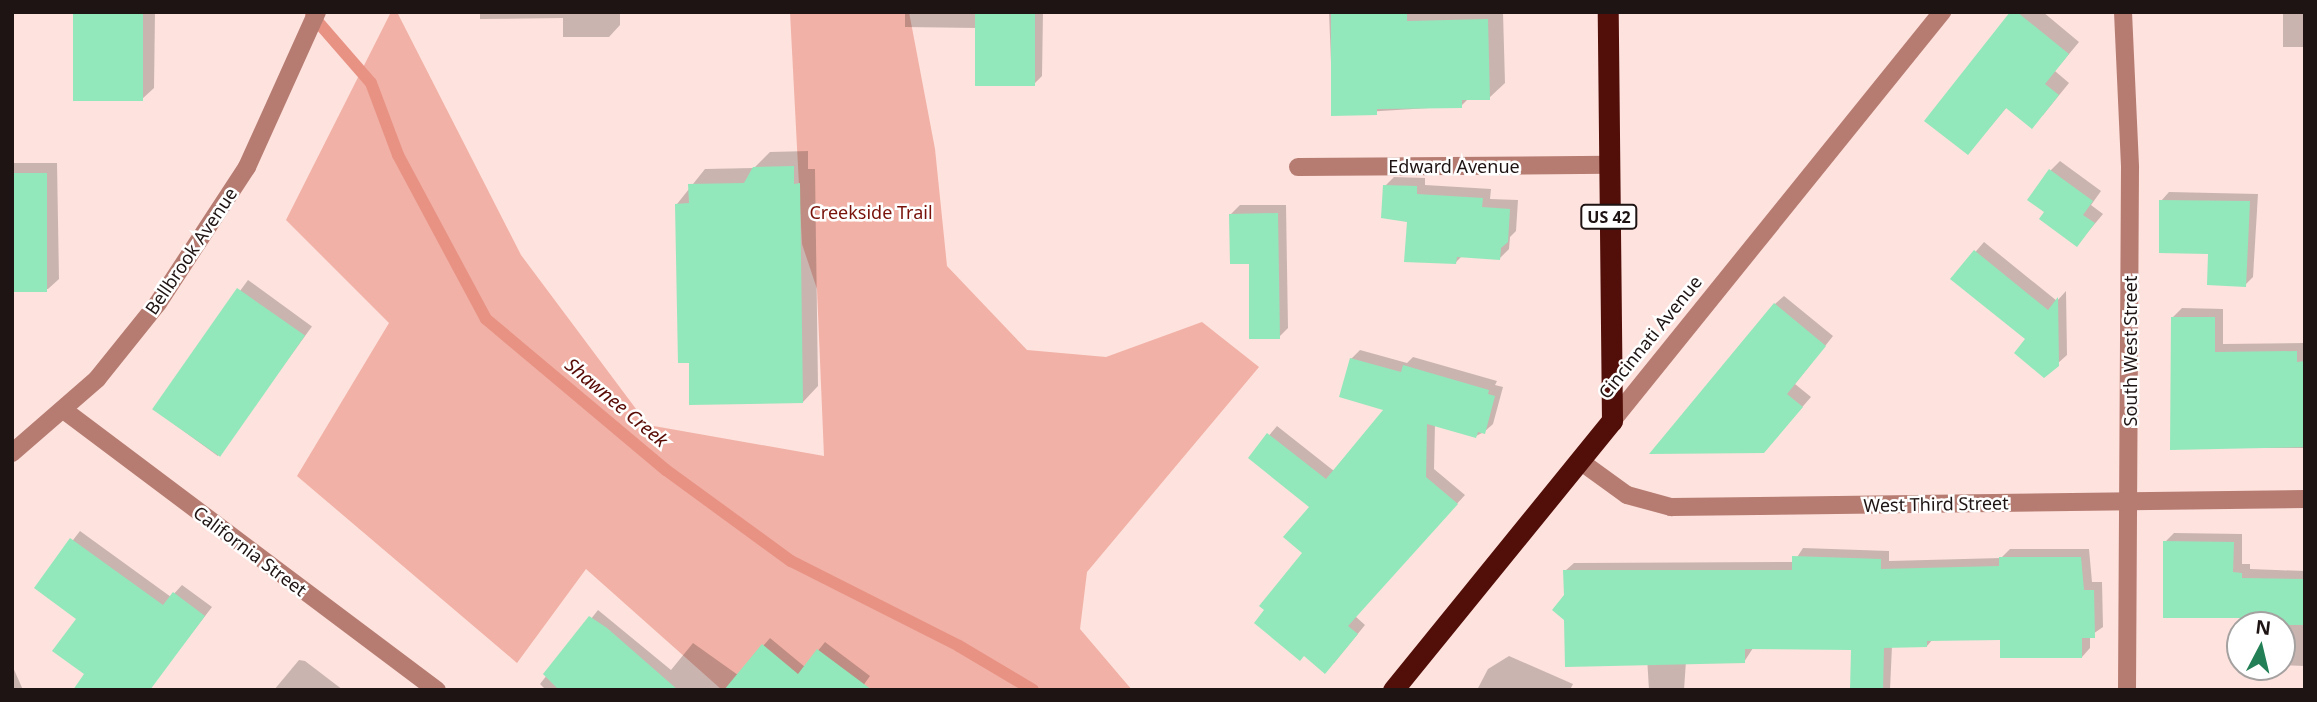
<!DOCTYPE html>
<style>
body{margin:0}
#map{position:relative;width:2317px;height:702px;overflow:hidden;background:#fde2dd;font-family:"Noto Sans",sans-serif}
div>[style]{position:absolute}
.green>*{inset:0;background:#f1b1a6}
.shadow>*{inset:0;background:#0003;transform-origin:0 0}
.stream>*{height:12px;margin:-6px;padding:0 6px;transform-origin:6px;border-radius:6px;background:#e89284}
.building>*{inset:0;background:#92e8ba;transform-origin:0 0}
.minor>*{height:18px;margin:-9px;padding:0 9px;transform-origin:9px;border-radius:9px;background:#b67c72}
.highway>*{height:21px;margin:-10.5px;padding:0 10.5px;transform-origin:10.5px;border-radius:10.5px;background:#520e08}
span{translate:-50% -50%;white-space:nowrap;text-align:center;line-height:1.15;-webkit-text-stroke:5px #fff;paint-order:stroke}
.shield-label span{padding:2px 5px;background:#fff;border:2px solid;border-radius:5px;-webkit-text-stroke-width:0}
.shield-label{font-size:16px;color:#1e1413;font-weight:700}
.street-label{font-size:18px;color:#1e1413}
.park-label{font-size:18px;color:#78120a}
.water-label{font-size:19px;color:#580b05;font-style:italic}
.frame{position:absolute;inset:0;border:14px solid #1e1413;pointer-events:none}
.north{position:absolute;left:2226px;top:611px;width:70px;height:70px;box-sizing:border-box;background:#fff;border:2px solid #a5a1a1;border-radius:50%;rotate:7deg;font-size:19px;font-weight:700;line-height:28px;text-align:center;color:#1e1413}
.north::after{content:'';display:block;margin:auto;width:24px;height:32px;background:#238056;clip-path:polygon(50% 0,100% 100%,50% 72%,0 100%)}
</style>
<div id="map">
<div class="green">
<i style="clip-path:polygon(391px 12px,397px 12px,521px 255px,648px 425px,824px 456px,817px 289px,802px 244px,790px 12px,909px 12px,935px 149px,947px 266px,1027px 350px,1106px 357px,1202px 322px,1259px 367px,1087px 572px,1080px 629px,1132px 690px,722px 690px,586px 569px,517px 663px,297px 476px,389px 323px,286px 220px)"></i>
</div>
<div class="shadow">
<i style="clip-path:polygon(75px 12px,155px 12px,154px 88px,141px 100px)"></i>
<i style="clip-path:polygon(480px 12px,664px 12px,620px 14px,620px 25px,609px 37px,563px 37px,563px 18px,480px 19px)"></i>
<i style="clip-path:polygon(905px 12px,1043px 12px,1042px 76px,1033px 85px,977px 28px,905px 27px)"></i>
<i style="clip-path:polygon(1329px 12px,1503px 12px,1505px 83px,1489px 98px,1468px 99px,1461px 106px,1333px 114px)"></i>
<i style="clip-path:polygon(2012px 12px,2043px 12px,2079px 42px,2055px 71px,2069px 83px,2043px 115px,2007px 107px,1968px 153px)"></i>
<i style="left:2283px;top:12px;width:22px;height:35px"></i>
<i style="clip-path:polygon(808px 151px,808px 169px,815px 169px,818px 386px,803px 402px,690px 361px,677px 204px,705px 169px,754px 168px,770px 152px)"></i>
<i style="clip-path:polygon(2060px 161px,2101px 191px,2091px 205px,2103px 214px,2077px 245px,2046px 211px,2051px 170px)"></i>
<i style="clip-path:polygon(12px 163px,57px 163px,59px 279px,48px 289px,12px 290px)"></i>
<i style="clip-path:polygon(1394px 177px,1425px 178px,1425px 185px,1491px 189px,1490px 199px,1518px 200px,1516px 231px,1510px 237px,1509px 249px,1500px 258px,1462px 256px,1456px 262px,1409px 220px,1385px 186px)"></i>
<i style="clip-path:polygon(2169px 192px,2258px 194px,2253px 277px,2245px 285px,2161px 201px)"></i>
<i style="clip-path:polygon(1240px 205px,1286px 205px,1288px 328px,1279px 337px,1231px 214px)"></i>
<i style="clip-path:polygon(1984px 242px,2057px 301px,2066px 291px,2067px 355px,2057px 364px,1953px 278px)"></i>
<i style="left:248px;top:280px;width:79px;height:160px;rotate:36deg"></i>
<i style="clip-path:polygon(1784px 296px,1833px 336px,1795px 384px,1811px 397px,1772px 442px,1775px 304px)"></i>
<i style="clip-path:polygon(2182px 308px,2223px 309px,2223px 344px,2305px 343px,2305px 448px,2172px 448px,2173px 317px)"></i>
<i style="clip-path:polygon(1360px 350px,1407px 363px,1413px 357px,1497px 381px,1495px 385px,1503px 387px,1493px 424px,1484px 432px,1476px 436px,1435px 424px,1434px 469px,1465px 495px,1355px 616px,1365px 625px,1334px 663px,1305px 553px,1312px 507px,1250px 458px,1277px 426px,1334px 471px,1386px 409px,1351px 359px)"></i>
<i style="clip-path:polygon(80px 531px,171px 597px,182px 585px,212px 607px,152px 685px,87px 674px,78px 618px,36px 588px)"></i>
<i style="clip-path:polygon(2174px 533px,2242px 534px,2242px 564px,2250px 564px,2250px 569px,2305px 571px,2305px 666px,2282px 665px,2282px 625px,2264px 625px,2264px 617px,2165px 542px)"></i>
<i style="clip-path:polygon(1803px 548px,1889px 551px,1889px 561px,2001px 558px,2010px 549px,2089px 549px,2092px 582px,2102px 582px,2103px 627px,2090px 636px,2090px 648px,2082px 657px,2002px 639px,1933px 639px,1927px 646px,1892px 646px,1890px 690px,1852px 690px,1853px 648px,1753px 648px,1744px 662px,1686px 661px,1684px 690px,1649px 690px,1647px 657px,1566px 596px,1565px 571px,1574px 563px,1794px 562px)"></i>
<i style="clip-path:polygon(598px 610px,671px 670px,693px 643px,738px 675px,770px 638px,805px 667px,825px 642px,870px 676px,860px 690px,546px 690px,540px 684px)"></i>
<i style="clip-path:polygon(1509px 656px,1573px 684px,1570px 690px,1477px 690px,1488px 669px)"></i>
<i style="clip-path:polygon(299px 660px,305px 661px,343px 690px,274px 690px)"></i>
<i style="clip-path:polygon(12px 665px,23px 690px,12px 690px)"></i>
</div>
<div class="stream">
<i style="left:311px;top:14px;width:91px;rotate:49deg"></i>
<i style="left:371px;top:83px;width:77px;rotate:69.4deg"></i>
<i style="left:398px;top:155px;width:186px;rotate:61.8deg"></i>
<i style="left:486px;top:319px;width:235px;rotate:40deg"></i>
<i style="left:666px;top:470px;width:155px;rotate:36.1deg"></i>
<i style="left:791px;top:561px;width:188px;rotate:26.8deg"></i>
<i style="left:959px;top:646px;width:86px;rotate:30.7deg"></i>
</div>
<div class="building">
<i style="left:73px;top:12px;width:70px;height:89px"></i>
<i style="left:975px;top:12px;width:60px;height:74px"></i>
<i style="clip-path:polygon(1331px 12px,1407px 12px,1407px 21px,1488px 19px,1490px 100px,1462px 100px,1462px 108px,1377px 109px,1377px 115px,1331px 116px)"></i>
<i style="clip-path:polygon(2010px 12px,2017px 12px,2069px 54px,2045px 84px,2059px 95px,2032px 129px,2006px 108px,1968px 155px,1924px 121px)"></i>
<i style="clip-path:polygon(794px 166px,794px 184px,800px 183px,803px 403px,689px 405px,689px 363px,678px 363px,675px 204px,689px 203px,688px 184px,744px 183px,753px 167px)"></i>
<i style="clip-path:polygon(2049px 169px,2093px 201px,2083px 215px,2095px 223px,2077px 247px,2039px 219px,2044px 212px,2027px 200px)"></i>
<i style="left:12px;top:173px;width:35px;height:119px"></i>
<i style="clip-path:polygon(1383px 185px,1417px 186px,1417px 194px,1483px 198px,1482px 207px,1510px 209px,1508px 242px,1501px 248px,1500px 260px,1457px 257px,1456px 264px,1404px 262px,1407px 222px,1381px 218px)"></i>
<i style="clip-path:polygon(2159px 200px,2250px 201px,2246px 287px,2207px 285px,2208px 254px,2159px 253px)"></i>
<i style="clip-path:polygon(1278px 213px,1280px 339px,1249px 339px,1249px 264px,1230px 264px,1229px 214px)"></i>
<i style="clip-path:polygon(1974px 250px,2048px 310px,2058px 297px,2059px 366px,2044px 378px,2014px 353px,2025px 339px,1950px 279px)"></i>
<i style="left:237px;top:288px;width:83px;height:148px;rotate:35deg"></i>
<i style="clip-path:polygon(1774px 303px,1826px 346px,1787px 394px,1803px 407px,1764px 453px,1649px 454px)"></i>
<i style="clip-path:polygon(2171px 317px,2215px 317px,2215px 352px,2297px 351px,2297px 362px,2305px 361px,2305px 447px,2170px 450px)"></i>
<i style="clip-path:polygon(1350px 358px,1401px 372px,1403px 365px,1489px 390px,1488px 394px,1495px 396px,1485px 434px,1478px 432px,1476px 438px,1427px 424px,1426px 477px,1458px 504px,1348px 626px,1358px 634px,1325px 674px,1304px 656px,1300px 661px,1254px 623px,1264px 610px,1259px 606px,1302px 553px,1283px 537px,1309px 507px,1248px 458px,1267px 433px,1326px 479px,1383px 410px,1339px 397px)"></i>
<i style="clip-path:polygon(70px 538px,163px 605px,173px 592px,205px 616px,150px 690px,73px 690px,84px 674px,52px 651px,76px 619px,34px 588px)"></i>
<i style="clip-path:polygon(2163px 541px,2234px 542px,2233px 572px,2242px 573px,2242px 578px,2305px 579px,2305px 625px,2262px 625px,2262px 618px,2163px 618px)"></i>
<i style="clip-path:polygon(1792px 556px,1881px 559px,1881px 569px,1999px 566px,1999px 557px,2081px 557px,2084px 590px,2094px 590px,2095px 638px,2082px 638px,2082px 658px,2000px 658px,2000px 640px,1927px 641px,1927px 647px,1884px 648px,1883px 690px,1850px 690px,1851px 650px,1745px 649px,1745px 663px,1565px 667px,1564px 620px,1552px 610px,1564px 595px,1563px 570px,1792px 570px)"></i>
<i style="clip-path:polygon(589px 616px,607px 628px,678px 690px,559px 690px,543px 674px)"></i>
<i style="clip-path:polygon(762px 644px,798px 674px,817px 649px,872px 690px,724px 690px)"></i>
</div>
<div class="minor">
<i style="left:2123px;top:12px;width:156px;rotate:87.4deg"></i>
<i style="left:2130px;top:168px;width:522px;rotate:90.33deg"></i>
<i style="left:1298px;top:167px;width:311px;rotate:-0.4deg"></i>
<i style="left:65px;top:411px;width:465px;rotate:36.9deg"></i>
<i style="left:1612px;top:421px;width:526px;rotate:-51.1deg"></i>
<i style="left:12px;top:453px;width:113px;rotate:-41deg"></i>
<i style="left:97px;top:379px;width:97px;rotate:-51.2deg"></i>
<i style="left:158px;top:303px;width:163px;rotate:-56.8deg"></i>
<i style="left:247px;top:167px;width:170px;rotate:-65.7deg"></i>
<i style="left:1580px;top:461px;width:58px;rotate:35.9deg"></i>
<i style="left:1627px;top:495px;width:46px;rotate:15.3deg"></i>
<i style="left:1671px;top:507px;width:634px;rotate:-0.72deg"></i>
</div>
<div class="highway">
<i style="left:1393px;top:690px;width:347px;rotate:-50.9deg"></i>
<i style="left:1612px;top:421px;width:409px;rotate:-90.6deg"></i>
</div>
<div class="shield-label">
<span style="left:1609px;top:217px">US 42</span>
</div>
<div class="street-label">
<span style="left:1454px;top:166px">Edward Avenue</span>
<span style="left:191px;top:251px;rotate:-56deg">Bellbrook Avenue</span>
<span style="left:1650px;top:337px;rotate:-51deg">Cincinnati Avenue</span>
<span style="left:2130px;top:351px;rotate:-90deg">South West Street</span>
<span style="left:1936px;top:504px;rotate:-1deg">West Third Street</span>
<span style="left:250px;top:551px;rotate:37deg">California Street</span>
</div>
<div class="park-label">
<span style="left:871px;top:212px">Creekside Trail</span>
</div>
<div class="water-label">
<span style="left:616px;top:403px;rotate:40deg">Shawnee Creek</span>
</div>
<div class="frame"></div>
<div class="north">N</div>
</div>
